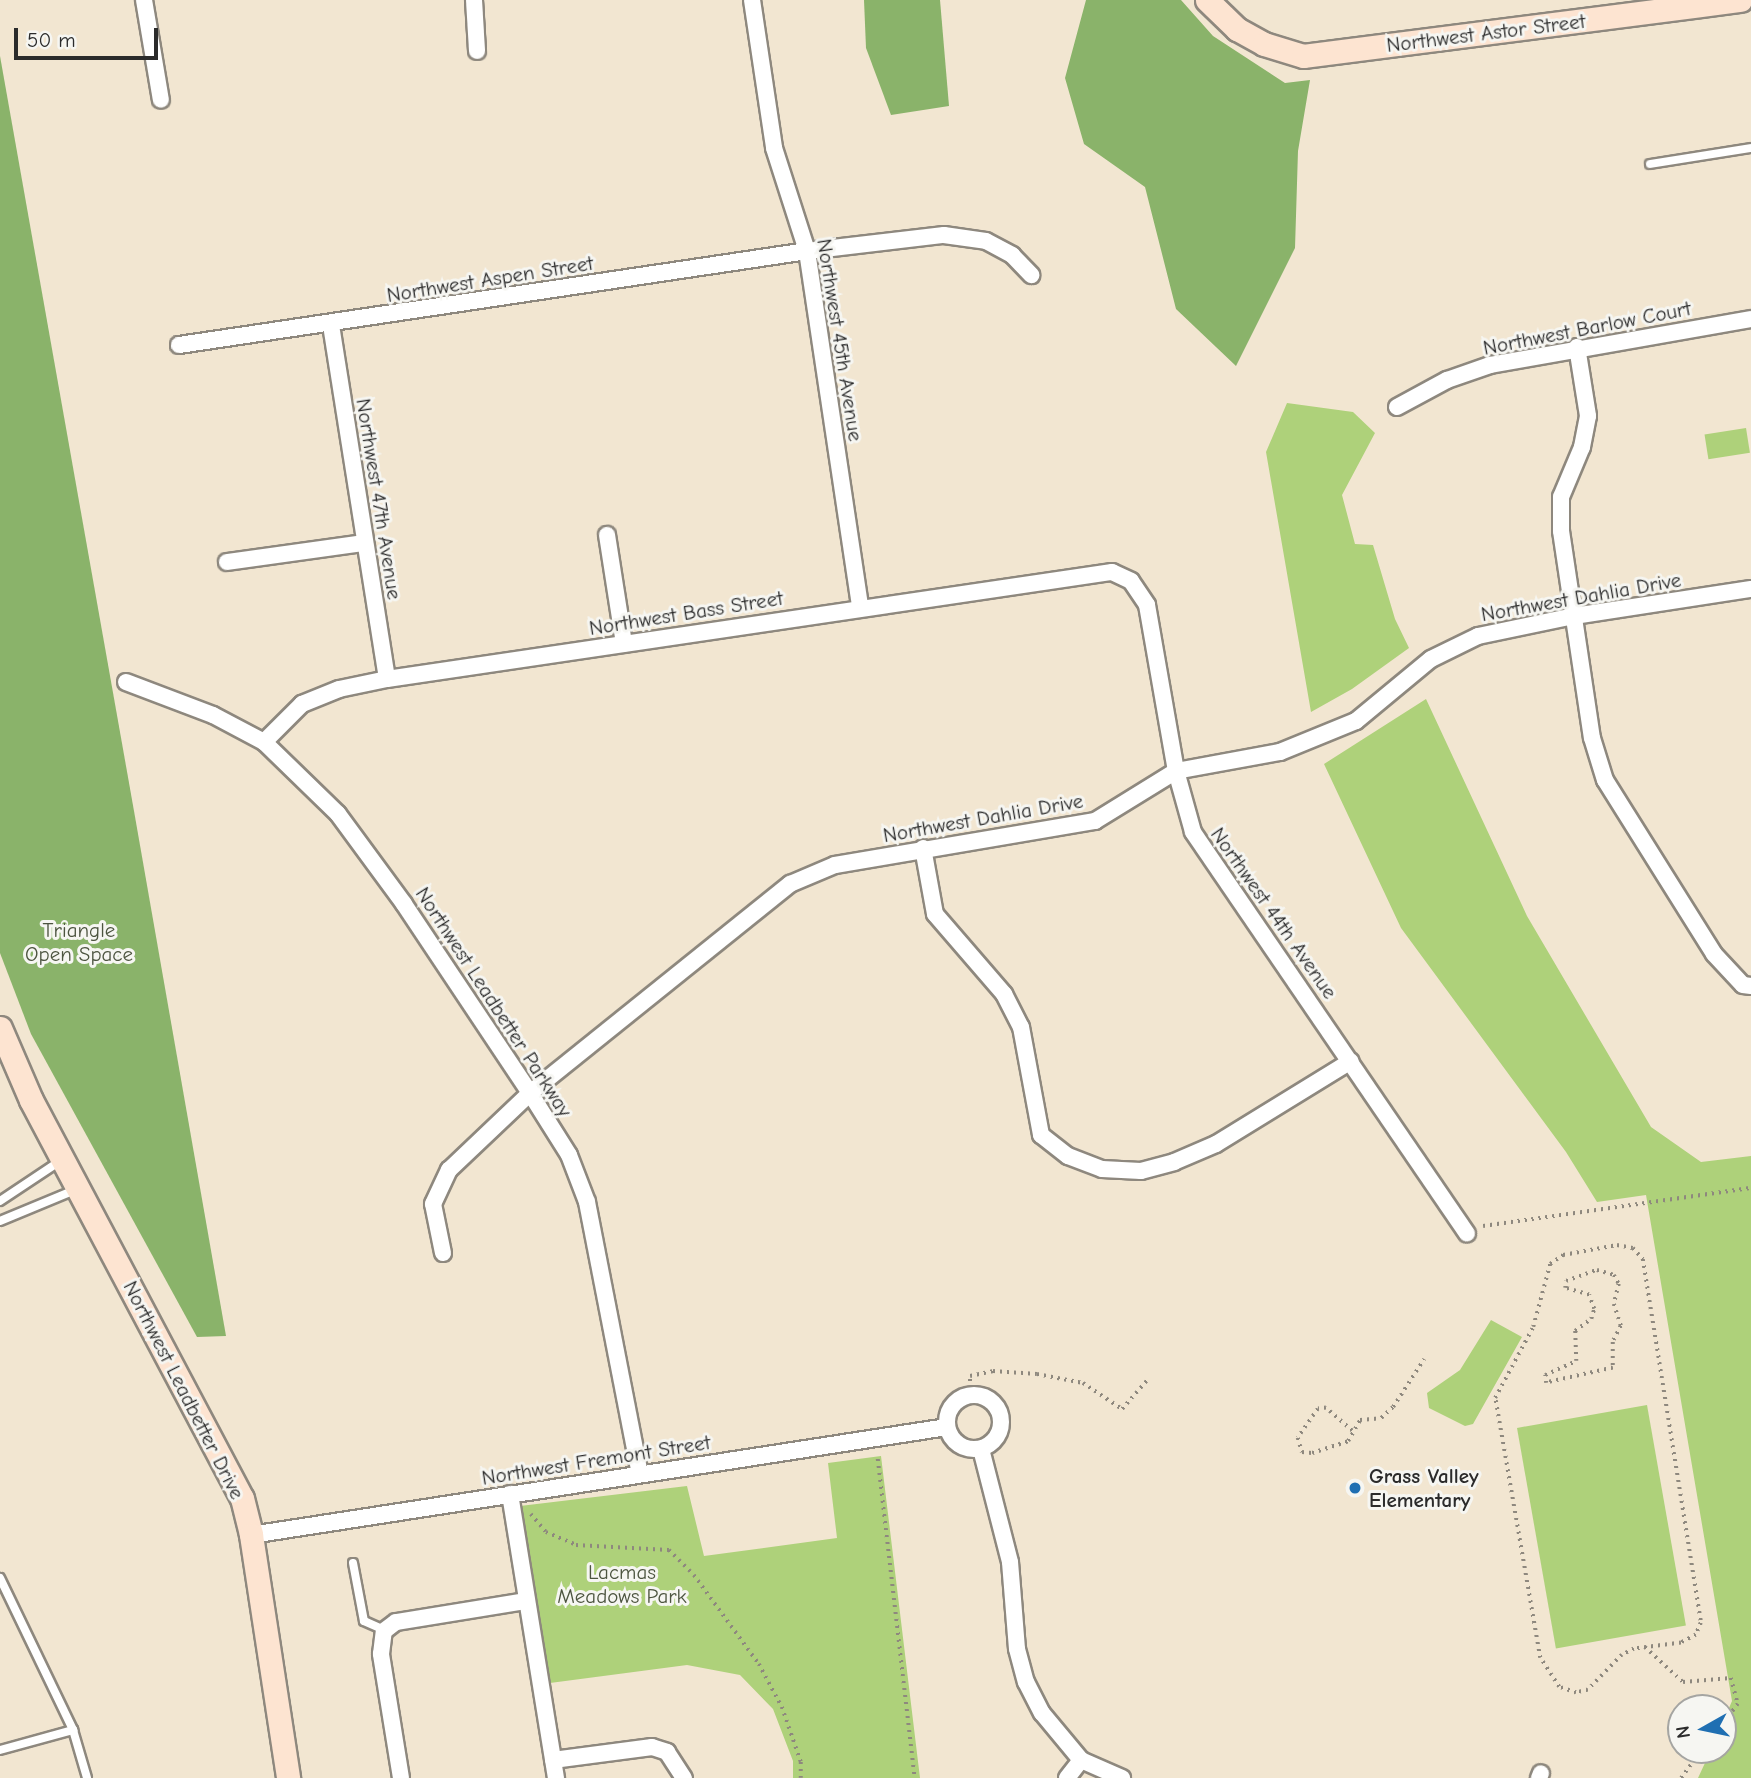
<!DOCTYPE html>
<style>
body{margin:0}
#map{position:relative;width:1751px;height:1778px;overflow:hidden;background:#f2e6d1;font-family:"Comic Neue",sans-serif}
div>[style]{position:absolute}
.green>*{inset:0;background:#aed17a;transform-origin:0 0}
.forest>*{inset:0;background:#8ab36a}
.path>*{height:3.5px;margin-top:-1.75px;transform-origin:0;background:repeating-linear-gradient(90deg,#8e887e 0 2px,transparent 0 7px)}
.roads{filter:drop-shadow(2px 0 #8e887e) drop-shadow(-2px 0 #8e887e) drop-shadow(0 2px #8e887e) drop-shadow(0 -2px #8e887e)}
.lane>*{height:8px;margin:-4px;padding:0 4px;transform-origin:4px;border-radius:4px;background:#fff}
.street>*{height:16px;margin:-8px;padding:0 8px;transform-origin:8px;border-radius:8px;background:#fff}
.street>.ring{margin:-8px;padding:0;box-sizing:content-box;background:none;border:16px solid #fff;border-radius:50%}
.secondary>*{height:23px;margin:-11.5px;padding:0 11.5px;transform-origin:11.5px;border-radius:11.5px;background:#fde4d1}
.dots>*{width:19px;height:19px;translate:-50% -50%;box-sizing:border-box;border:4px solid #f6f6f2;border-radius:50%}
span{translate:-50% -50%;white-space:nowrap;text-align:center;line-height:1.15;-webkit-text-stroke:6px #f6f6f2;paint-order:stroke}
.street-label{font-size:21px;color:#2b2b2b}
.park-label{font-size:21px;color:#4c543f}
.poi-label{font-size:21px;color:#2b2b2b;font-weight:700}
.left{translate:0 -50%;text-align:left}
.north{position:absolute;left:1667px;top:1694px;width:70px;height:70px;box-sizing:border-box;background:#f6f6f2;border:2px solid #a5a5a2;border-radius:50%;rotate:261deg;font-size:19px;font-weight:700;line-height:28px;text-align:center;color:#2b2b2b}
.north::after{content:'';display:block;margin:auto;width:24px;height:32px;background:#1f6fb2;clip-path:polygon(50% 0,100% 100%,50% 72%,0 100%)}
.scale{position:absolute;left:14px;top:28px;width:144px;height:32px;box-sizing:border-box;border:4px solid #2b2b2b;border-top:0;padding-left:9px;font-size:21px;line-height:24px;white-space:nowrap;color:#2b2b2b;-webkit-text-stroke:5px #f6f6f2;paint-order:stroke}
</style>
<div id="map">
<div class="green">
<i style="clip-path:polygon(1287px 403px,1353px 412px,1375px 433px,1342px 495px,1355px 544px,1373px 545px,1395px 619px,1409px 648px,1352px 689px,1311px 712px,1266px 452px)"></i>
<i style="left:1746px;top:428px;width:25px;height:42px;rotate:81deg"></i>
<i style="clip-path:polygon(1426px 699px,1527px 916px,1651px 1127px,1701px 1162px,1751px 1156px,1751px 1778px,1698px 1778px,1711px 1750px,1723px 1750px,1723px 1722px,1732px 1701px,1646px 1195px,1597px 1202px,1566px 1152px,1401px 928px,1324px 764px)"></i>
<i style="clip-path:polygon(1491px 1320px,1522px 1337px,1473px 1424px,1465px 1426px,1429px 1408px,1427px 1393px,1460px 1370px)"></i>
<i style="left:1647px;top:1405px;width:224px;height:132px;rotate:80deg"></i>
<i style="clip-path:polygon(881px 1456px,920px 1778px,793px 1778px,793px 1761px,773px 1709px,740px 1675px,687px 1665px,550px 1683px,520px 1506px,687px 1486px,704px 1556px,837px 1538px,828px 1463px)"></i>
</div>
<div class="forest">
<i style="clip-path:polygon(864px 0,940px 0,949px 106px,891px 115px,866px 48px)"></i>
<i style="clip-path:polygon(1086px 0,1181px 0,1213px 36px,1285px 83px,1310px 80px,1298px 151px,1295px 248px,1236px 366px,1176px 309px,1145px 187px,1084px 144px,1065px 78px)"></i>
<i style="clip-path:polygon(0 56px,134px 811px,226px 1336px,197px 1337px,31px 1034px,0 953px)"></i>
</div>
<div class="path">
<i style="left:1483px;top:1226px;width:271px;rotate:-8.1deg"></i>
<i style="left:1617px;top:1245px;width:16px;rotate:11deg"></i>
<i style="left:1633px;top:1248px;width:15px;rotate:48deg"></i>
<i style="left:1643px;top:1259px;width:369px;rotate:80.9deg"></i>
<i style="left:1701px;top:1623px;width:13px;rotate:113deg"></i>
<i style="left:1696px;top:1635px;width:17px;rotate:152deg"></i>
<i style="left:1681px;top:1643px;width:47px;rotate:172.7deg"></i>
<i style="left:1634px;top:1649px;width:13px;rotate:153deg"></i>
<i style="left:1622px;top:1655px;width:49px;rotate:134.2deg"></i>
<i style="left:1588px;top:1690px;width:12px;rotate:166deg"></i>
<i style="left:1576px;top:1693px;width:18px;rotate:-161deg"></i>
<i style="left:1559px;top:1687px;width:35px;rotate:-123deg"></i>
<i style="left:1540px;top:1658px;width:264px;rotate:-99.8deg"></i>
<i style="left:1495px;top:1398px;width:81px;rotate:-61.8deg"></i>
<i style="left:1533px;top:1327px;width:65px;rotate:-74.9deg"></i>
<i style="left:1550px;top:1264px;width:16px;rotate:-35deg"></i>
<i style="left:1563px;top:1255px;width:55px;rotate:-10.5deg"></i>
<i style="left:1597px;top:1270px;width:18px;rotate:16deg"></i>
<i style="left:1614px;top:1275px;width:10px;rotate:61deg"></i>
<i style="left:1619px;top:1284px;width:21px;rotate:104deg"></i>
<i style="left:1614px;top:1304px;width:23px;rotate:72deg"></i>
<i style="left:1621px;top:1326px;width:18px;rotate:117deg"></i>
<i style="left:1613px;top:1342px;width:26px;rotate:90deg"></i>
<i style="left:1613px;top:1368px;width:69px;rotate:167.4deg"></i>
<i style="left:1546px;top:1383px;width:8px;rotate:-97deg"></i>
<i style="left:1545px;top:1375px;width:34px;rotate:-24deg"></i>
<i style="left:1576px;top:1361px;width:30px;rotate:-92deg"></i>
<i style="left:1575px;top:1331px;width:20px;rotate:-37deg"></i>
<i style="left:1591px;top:1319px;width:10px;rotate:-73deg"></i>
<i style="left:1594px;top:1309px;width:15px;rotate:-110deg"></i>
<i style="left:1589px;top:1295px;width:25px;rotate:-164deg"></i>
<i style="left:1565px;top:1288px;width:7px;rotate:-82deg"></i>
<i style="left:1566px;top:1281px;width:33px;rotate:-20deg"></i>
<i style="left:969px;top:1395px;width:19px;rotate:-87deg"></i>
<i style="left:970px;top:1376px;width:24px;rotate:-12deg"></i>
<i style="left:993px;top:1371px;width:44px;rotate:3.9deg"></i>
<i style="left:1037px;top:1374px;width:47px;rotate:11.1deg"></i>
<i style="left:1083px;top:1383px;width:47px;rotate:33.7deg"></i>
<i style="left:1122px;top:1409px;width:40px;rotate:-49deg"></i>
<i style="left:1352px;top:1431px;width:35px;rotate:-139deg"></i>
<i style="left:1326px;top:1408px;width:8px;rotate:173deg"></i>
<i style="left:1318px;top:1409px;width:35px;rotate:125deg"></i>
<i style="left:1298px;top:1438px;width:15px;rotate:74deg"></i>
<i style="left:1302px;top:1452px;width:10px;rotate:6deg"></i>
<i style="left:1312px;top:1453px;width:38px;rotate:-18deg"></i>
<i style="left:1348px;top:1441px;width:24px;rotate:-60deg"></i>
<i style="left:1360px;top:1420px;width:21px;rotate:-5deg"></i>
<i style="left:1381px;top:1418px;width:16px;rotate:-43deg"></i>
<i style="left:1393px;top:1407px;width:57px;rotate:-57.1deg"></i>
<i style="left:878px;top:1459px;width:321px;rotate:83.4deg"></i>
<i style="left:531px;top:1514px;width:23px;rotate:50deg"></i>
<i style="left:546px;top:1532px;width:33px;rotate:23deg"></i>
<i style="left:576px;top:1545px;width:93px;rotate:3.1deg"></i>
<i style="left:669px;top:1550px;width:35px;rotate:45deg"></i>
<i style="left:694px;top:1575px;width:110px;rotate:53.9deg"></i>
<i style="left:759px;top:1664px;width:49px;rotate:61.9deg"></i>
<i style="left:782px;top:1707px;width:58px;rotate:70.9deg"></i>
<i style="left:801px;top:1762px;width:16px;rotate:90deg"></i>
<i style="left:1645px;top:1647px;width:52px;rotate:42.6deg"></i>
<i style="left:1683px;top:1682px;width:48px;rotate:-4.8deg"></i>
<i style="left:1731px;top:1678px;width:27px;rotate:75deg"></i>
<i style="left:1738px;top:1704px;width:26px;rotate:126deg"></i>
<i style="left:1681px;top:1778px;width:34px;rotate:-54deg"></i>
</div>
<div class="roads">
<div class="lane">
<i style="left:1650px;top:164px;width:102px;rotate:-9deg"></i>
<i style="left:0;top:1201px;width:72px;rotate:-33.7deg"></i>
<i style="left:0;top:1221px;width:81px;rotate:-22.5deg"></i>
<i style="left:353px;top:1563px;width:59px;rotate:79.3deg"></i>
<i style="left:364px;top:1621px;width:22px;rotate:24deg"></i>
<i style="left:0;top:1578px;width:169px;rotate:64.3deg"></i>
<i style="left:73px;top:1730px;width:50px;rotate:73.7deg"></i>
<i style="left:0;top:1750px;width:76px;rotate:-15.3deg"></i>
</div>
<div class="street">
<i style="left:144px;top:0;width:101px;rotate:80.4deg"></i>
<i style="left:474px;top:0;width:51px;rotate:86.6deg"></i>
<i style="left:752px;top:0;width:150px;rotate:81.5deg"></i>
<i style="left:774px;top:148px;width:108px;rotate:72.2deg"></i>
<i style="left:807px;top:251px;width:360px;rotate:81.5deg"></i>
<i style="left:331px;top:325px;width:358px;rotate:81deg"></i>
<i style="left:179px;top:345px;width:635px;rotate:-8.51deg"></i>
<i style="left:807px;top:251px;width:138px;rotate:-6.7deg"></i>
<i style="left:944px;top:235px;width:42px;rotate:8.1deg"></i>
<i style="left:986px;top:241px;width:30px;rotate:28deg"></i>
<i style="left:1012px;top:255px;width:28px;rotate:46deg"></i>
<i style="left:1577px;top:347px;width:70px;rotate:80.9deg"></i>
<i style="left:1588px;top:416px;width:32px;rotate:101deg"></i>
<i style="left:1582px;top:447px;width:54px;rotate:112.8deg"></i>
<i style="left:1561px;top:497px;width:34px;rotate:90deg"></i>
<i style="left:1561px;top:531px;width:209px;rotate:81.5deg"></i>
<i style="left:1592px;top:738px;width:44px;rotate:72.8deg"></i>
<i style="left:1605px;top:780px;width:205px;rotate:57.9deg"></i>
<i style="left:1714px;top:954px;width:42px;rotate:46.9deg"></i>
<i style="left:1743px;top:985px;width:8px;rotate:7deg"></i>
<i style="left:1397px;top:407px;width:57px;rotate:-28.4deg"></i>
<i style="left:1447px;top:380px;width:46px;rotate:-19.2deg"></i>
<i style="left:1490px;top:365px;width:265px;rotate:-10deg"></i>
<i style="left:607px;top:535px;width:110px;rotate:81.1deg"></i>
<i style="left:227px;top:562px;width:138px;rotate:-7.9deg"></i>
<i style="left:126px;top:682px;width:93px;rotate:20.8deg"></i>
<i style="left:213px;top:715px;width:58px;rotate:27.9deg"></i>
<i style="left:264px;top:742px;width:103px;rotate:44.2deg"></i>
<i style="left:338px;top:814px;width:112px;rotate:53.7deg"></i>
<i style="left:404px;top:904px;width:227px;rotate:56.3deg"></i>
<i style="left:530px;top:1093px;width:73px;rotate:57.8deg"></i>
<i style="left:569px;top:1155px;width:50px;rotate:69deg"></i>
<i style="left:587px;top:1202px;width:277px;rotate:79deg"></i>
<i style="left:264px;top:742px;width:54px;rotate:-45deg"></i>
<i style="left:302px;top:704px;width:40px;rotate:-22deg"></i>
<i style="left:339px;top:689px;width:49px;rotate:-11.8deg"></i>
<i style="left:387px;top:679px;width:733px;rotate:-8.4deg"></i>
<i style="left:1112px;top:572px;width:21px;rotate:25deg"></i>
<i style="left:1131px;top:581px;width:29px;rotate:56deg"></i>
<i style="left:1147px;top:605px;width:169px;rotate:80.1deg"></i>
<i style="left:1176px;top:771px;width:63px;rotate:74.4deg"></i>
<i style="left:1193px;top:832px;width:486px;rotate:55.7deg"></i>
<i style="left:923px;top:848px;width:67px;rotate:79.7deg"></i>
<i style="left:935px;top:914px;width:106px;rotate:49.2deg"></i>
<i style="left:1004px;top:994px;width:37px;rotate:63deg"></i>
<i style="left:1021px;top:1027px;width:110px;rotate:79.5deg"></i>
<i style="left:1041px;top:1135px;width:34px;rotate:38deg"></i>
<i style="left:1068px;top:1156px;width:36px;rotate:21deg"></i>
<i style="left:1102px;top:1169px;width:39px;rotate:3deg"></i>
<i style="left:1141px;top:1171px;width:34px;rotate:-15deg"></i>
<i style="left:1174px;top:1162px;width:46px;rotate:-23.2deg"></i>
<i style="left:1216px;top:1144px;width:158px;rotate:-31.6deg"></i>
<i style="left:443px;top:1253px;width:50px;rotate:-101.5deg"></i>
<i style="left:433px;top:1204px;width:38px;rotate:-65deg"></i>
<i style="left:449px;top:1170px;width:112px;rotate:-43.5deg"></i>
<i style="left:530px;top:1093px;width:334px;rotate:-38.8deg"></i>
<i style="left:790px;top:884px;width:49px;rotate:-22.9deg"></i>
<i style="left:835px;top:865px;width:264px;rotate:-9.6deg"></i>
<i style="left:1095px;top:821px;width:95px;rotate:-31.7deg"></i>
<i style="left:1176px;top:771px;width:106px;rotate:-10.4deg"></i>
<i style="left:1280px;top:752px;width:82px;rotate:-22.2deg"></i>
<i style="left:1356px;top:721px;width:97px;rotate:-39.6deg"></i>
<i style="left:1431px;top:659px;width:52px;rotate:-26.1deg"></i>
<i style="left:1478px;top:636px;width:98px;rotate:-11.8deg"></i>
<i style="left:1574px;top:616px;width:179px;rotate:-8.7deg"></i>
<i class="ring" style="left:947px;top:1395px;width:38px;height:38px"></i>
<i style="left:981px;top:1449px;width:117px;rotate:75.6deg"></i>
<i style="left:1010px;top:1562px;width:87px;rotate:85.4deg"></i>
<i style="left:1017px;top:1649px;width:34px;rotate:75deg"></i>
<i style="left:1026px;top:1682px;width:35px;rotate:63deg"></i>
<i style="left:1042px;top:1713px;width:61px;rotate:50.3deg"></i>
<i style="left:1081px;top:1760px;width:45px;rotate:23.7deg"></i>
<i style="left:510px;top:1494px;width:288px;rotate:80.8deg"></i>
<i style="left:251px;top:1535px;width:704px;rotate:-8.82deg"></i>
<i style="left:553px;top:1760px;width:100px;rotate:-7.5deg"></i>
<i style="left:652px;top:1747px;width:16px;rotate:18deg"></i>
<i style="left:667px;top:1752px;width:31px;rotate:57deg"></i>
<i style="left:401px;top:1778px;width:126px;rotate:-99.2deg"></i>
<i style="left:381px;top:1654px;width:23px;rotate:-83deg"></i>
<i style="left:384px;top:1631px;width:15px;rotate:-37deg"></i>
<i style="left:396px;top:1622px;width:132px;rotate:-9.2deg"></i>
<i style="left:1067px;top:1778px;width:23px;rotate:-52deg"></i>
<i style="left:1539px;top:1778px;width:5px;rotate:-68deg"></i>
</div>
<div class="secondary">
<i style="left:1207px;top:0;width:42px;rotate:44deg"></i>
<i style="left:1237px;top:29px;width:31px;rotate:29deg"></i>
<i style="left:1264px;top:44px;width:41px;rotate:17.1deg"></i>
<i style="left:1303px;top:56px;width:441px;rotate:-7.3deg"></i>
<i style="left:0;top:1028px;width:78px;rotate:66.7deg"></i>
<i style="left:31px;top:1100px;width:450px;rotate:62.1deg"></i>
<i style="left:242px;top:1498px;width:38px;rotate:76deg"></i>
<i style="left:251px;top:1535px;width:246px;rotate:81.3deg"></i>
</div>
</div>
<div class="dots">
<i style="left:1355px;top:1488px;background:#1f6fb2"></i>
</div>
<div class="street-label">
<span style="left:1486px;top:33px;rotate:-7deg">Northwest Astor Street</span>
<span style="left:490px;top:279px;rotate:-9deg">Northwest Aspen Street</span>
<span style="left:1587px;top:328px;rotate:-11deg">Northwest Barlow Court</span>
<span style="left:840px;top:340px;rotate:81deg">Northwest 45th Avenue</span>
<span style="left:379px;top:499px;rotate:81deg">Northwest 47th Avenue</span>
<span style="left:1581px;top:597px;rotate:-10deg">Northwest Dahlia Drive</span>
<span style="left:686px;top:613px;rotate:-9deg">Northwest Bass Street</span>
<span style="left:983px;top:818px;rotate:-10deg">Northwest Dahlia Drive</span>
<span style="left:1274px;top:913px;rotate:55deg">Northwest 44th Avenue</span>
<span style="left:494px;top:1002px;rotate:57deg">Northwest Leadbetter Parkway</span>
<span style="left:184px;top:1390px;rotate:63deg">Northwest Leadbetter Drive</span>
<span style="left:596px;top:1460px;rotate:-9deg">Northwest Fremont Street</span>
</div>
<div class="park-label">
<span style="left:79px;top:942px">Triangle<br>Open Space</span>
<span style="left:622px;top:1584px">Lacmas<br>Meadows Park</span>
</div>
<div class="poi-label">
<span class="left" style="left:1369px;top:1488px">Grass Valley<br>Elementary</span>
</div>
<div class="north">N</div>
<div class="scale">50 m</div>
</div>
